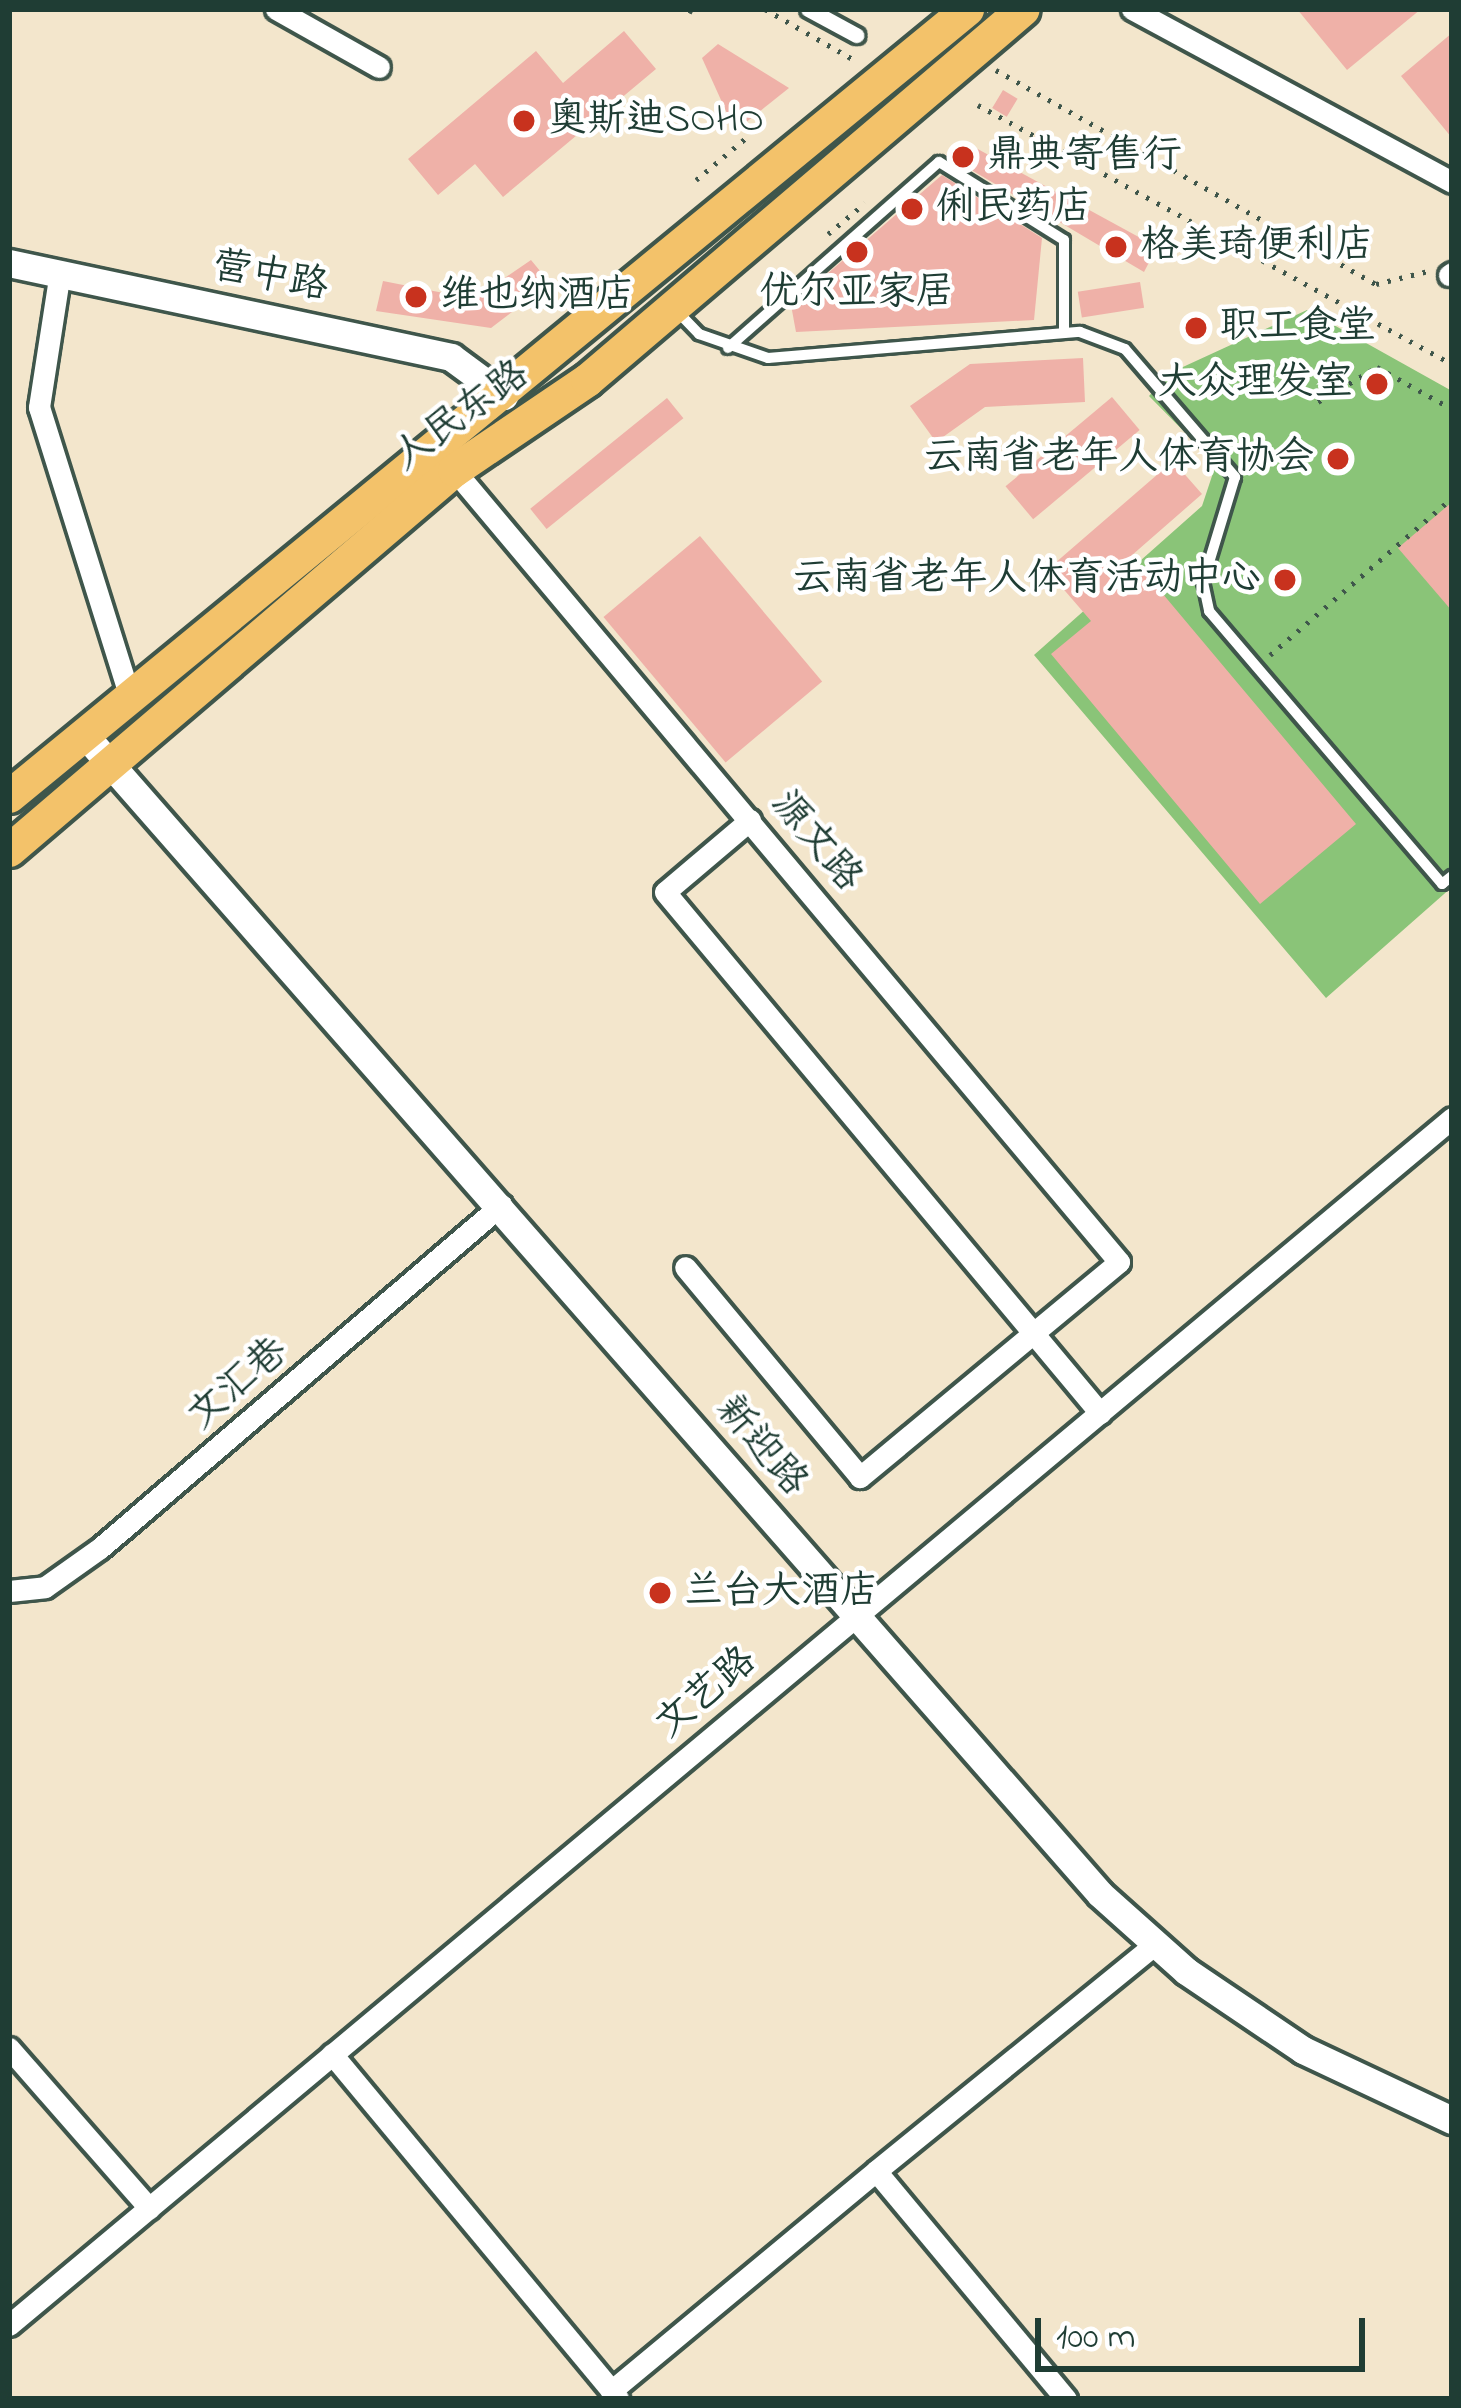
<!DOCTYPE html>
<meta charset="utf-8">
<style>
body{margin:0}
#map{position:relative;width:1461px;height:2408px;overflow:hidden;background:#f3e6cc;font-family:"Indie Flower","LXGW WenKai TC",sans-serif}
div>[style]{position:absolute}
.green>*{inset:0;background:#8ac478}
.building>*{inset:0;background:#efb1a8;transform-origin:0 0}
.path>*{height:4.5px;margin-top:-2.25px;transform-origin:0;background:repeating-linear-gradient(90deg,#3f564b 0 3px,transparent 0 12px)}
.roads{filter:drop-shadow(3px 0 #3f564b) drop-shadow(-3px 0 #3f564b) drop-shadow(0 3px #3f564b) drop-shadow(0 -3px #3f564b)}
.service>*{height:10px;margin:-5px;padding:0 5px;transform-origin:5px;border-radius:5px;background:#fff}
.pedestrian>*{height:15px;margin:-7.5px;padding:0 7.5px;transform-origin:7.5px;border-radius:7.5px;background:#fff}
.minor>*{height:21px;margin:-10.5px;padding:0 10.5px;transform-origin:10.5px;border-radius:10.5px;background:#fff}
.tertiary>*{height:27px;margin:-13.5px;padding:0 13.5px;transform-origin:13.5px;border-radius:13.5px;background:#fff}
.primary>*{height:33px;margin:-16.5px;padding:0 16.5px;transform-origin:16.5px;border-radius:16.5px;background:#f3c26a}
.dots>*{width:33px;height:33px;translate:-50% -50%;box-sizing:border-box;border:6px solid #fff;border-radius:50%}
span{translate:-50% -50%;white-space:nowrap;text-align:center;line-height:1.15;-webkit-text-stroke:9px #fff;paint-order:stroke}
.poi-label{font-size:39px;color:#1f3d34}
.left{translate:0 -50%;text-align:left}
.right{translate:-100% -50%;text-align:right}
.street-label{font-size:39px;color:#1f3d34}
.frame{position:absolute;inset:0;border:12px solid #1f3d34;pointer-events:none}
.scale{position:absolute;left:1035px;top:2318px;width:330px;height:54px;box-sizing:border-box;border:6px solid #1f3d34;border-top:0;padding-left:15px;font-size:36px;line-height:42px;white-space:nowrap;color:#1f3d34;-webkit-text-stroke:9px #fff;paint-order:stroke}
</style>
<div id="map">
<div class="green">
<i style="clip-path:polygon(1307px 310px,1452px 391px,1452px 887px,1326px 998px,1034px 655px,1202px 506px,1216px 464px,1149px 396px,1172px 372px)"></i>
</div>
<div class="building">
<i style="clip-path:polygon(1297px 9px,1421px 9px,1347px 70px)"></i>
<i style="clip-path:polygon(624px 31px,656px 69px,503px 197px,475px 164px,438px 195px,408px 159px,536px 51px,563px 83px)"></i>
<i style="clip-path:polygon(1452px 33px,1452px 138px,1401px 76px)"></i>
<i style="clip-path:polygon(718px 44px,789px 88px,735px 131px,702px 58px)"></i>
<i style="left:1003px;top:90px;width:17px;height:21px;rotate:31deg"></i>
<i style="clip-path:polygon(963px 141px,1157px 247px,1144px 272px,946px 155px)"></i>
<i style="clip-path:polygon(942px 175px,1042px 238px,1034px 320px,796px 332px,791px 305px)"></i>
<i style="clip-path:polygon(531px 260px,550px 283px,491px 328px,376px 311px,383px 281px,474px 299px)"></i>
<i style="left:1140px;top:282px;width:26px;height:63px;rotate:81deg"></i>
<i style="clip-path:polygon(1083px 358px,1085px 402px,985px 407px,936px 442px,910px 406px,970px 364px)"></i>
<i style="left:1112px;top:397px;width:43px;height:139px;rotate:50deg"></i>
<i style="left:667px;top:398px;width:26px;height:176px;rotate:51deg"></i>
<i style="clip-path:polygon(1173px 461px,1202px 494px,1131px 556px,1356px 824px,1260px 904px,1051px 654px,1091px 621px,1047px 570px)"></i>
<i style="clip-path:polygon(1452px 502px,1452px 611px,1398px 548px)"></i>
<i style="left:700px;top:536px;width:190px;height:126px;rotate:50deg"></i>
</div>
<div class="path">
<i style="left:765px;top:9px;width:107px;rotate:29.7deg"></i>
<i style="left:689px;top:13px;width:4px;rotate:-63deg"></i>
<i style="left:996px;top:70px;width:436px;rotate:29.4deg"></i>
<i style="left:1376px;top:284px;width:58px;rotate:-14deg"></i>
<i style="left:978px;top:105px;width:540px;rotate:28.65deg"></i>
<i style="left:696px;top:180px;width:67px;rotate:-40.1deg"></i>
<i style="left:828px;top:234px;width:48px;rotate:-40deg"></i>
<i style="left:1318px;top:402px;width:69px;rotate:-30.7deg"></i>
<i style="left:1377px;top:367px;width:86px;rotate:29.2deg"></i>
<i style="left:1270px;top:655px;width:240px;rotate:-40.8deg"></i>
</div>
<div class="roads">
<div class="service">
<i style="left:675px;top:309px;width:35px;rotate:46deg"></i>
<i style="left:699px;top:334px;width:73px;rotate:19.2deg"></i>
<i style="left:768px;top:358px;width:313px;rotate:-4.8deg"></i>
<i style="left:1080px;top:332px;width:48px;rotate:20.7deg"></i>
<i style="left:1125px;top:349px;width:169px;rotate:49.3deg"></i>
<i style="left:1235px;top:477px;width:110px;rotate:106.9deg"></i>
<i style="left:1203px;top:582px;width:30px;rotate:78deg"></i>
<i style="left:1209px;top:611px;width:359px;rotate:49.5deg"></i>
<i style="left:1442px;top:884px;width:13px;rotate:-39deg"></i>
<i style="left:728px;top:348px;width:281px;rotate:-41.4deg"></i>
<i style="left:939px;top:162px;width:147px;rotate:32deg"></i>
<i style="left:1064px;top:240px;width:93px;rotate:90deg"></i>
</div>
<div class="pedestrian">
<i style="left:808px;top:9px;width:55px;rotate:28.4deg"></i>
</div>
<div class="minor">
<i style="left:276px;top:9px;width:118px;rotate:29.4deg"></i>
<i style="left:1132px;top:9px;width:364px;rotate:28.4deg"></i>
<i style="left:1449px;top:275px;width:4px;rotate:-34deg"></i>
<i style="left:59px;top:278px;width:131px;rotate:98.8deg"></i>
<i style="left:39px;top:407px;width:302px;rotate:72.6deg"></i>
<i style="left:454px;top:470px;width:1034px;rotate:49.98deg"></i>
<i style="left:1119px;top:1262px;width:337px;rotate:140.3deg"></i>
<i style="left:860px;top:1477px;width:273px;rotate:-129.8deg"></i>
<i style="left:750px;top:820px;width:111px;rotate:139.7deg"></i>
<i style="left:665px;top:892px;width:679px;rotate:50.14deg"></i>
<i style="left:9px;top:1591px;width:36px;rotate:-6deg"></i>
<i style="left:45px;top:1587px;width:67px;rotate:-35.3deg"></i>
<i style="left:100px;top:1548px;width:528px;rotate:-40.54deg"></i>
<i style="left:9px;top:2048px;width:213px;rotate:48.8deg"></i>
<i style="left:332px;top:2054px;width:448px;rotate:50.3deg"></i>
<i style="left:876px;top:2171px;width:358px;rotate:-39.1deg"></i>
<i style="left:9px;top:2325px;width:1881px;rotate:-39.91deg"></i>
<i style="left:611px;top:2391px;width:344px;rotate:-39.7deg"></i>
<i style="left:876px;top:2171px;width:297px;rotate:50.2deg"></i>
</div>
<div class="tertiary">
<i style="left:9px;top:263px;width:452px;rotate:12deg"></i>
<i style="left:451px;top:357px;width:66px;rotate:36.3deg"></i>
<i style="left:83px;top:733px;width:1543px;rotate:48.78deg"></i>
<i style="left:1100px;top:1894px;width:115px;rotate:41.8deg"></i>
<i style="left:1186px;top:1971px;width:141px;rotate:34deg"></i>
<i style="left:1303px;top:2050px;width:165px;rotate:25.2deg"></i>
</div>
<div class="primary">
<i style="left:9px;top:796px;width:1240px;rotate:-39.4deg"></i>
<i style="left:9px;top:850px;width:585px;rotate:-40.5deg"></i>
<i style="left:454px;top:470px;width:161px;rotate:-34.1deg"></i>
<i style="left:587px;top:380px;width:572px;rotate:-40.4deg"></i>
</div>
</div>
<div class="dots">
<i style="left:524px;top:121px;background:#c8321e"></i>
<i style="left:963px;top:157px;background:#c8321e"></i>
<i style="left:912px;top:209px;background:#c8321e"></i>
<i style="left:1116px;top:247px;background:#c8321e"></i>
<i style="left:857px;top:252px;background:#c8321e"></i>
<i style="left:416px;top:297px;background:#c8321e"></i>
<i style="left:1196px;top:328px;background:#c8321e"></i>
<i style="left:1377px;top:384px;background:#c8321e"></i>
<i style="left:1338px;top:459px;background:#c8321e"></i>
<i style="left:1285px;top:580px;background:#c8321e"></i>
<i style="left:660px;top:1593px;background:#c8321e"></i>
</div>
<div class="poi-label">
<span class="left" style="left:548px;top:121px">奥斯迪SOHO</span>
<span class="left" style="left:987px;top:157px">鼎典寄售行</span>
<span class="left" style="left:936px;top:209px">俐民药店</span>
<span class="left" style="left:1140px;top:247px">格美琦便利店</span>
<span style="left:857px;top:294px">优尔亚家居</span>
<span class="left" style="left:440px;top:297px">维也纳酒店</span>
<span class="left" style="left:1220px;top:328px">职工食堂</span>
<span class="right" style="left:1353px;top:384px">大众理发室</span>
<span class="right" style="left:1314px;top:459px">云南省老年人体育协会</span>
<span class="right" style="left:1261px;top:580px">云南省老年人体育活动中心</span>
<span class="left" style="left:684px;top:1593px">兰台大酒店</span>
</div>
<div class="street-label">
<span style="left:270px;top:278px;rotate:11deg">营中路</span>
<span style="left:462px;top:417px;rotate:-36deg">人民东路</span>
<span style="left:815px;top:842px;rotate:50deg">源文路</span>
<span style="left:239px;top:1385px;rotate:-41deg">文汇巷</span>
<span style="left:760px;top:1447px;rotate:49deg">新迎路</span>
<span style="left:707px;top:1694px;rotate:-40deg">文艺路</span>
</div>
<div class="frame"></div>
<div class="scale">100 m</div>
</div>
